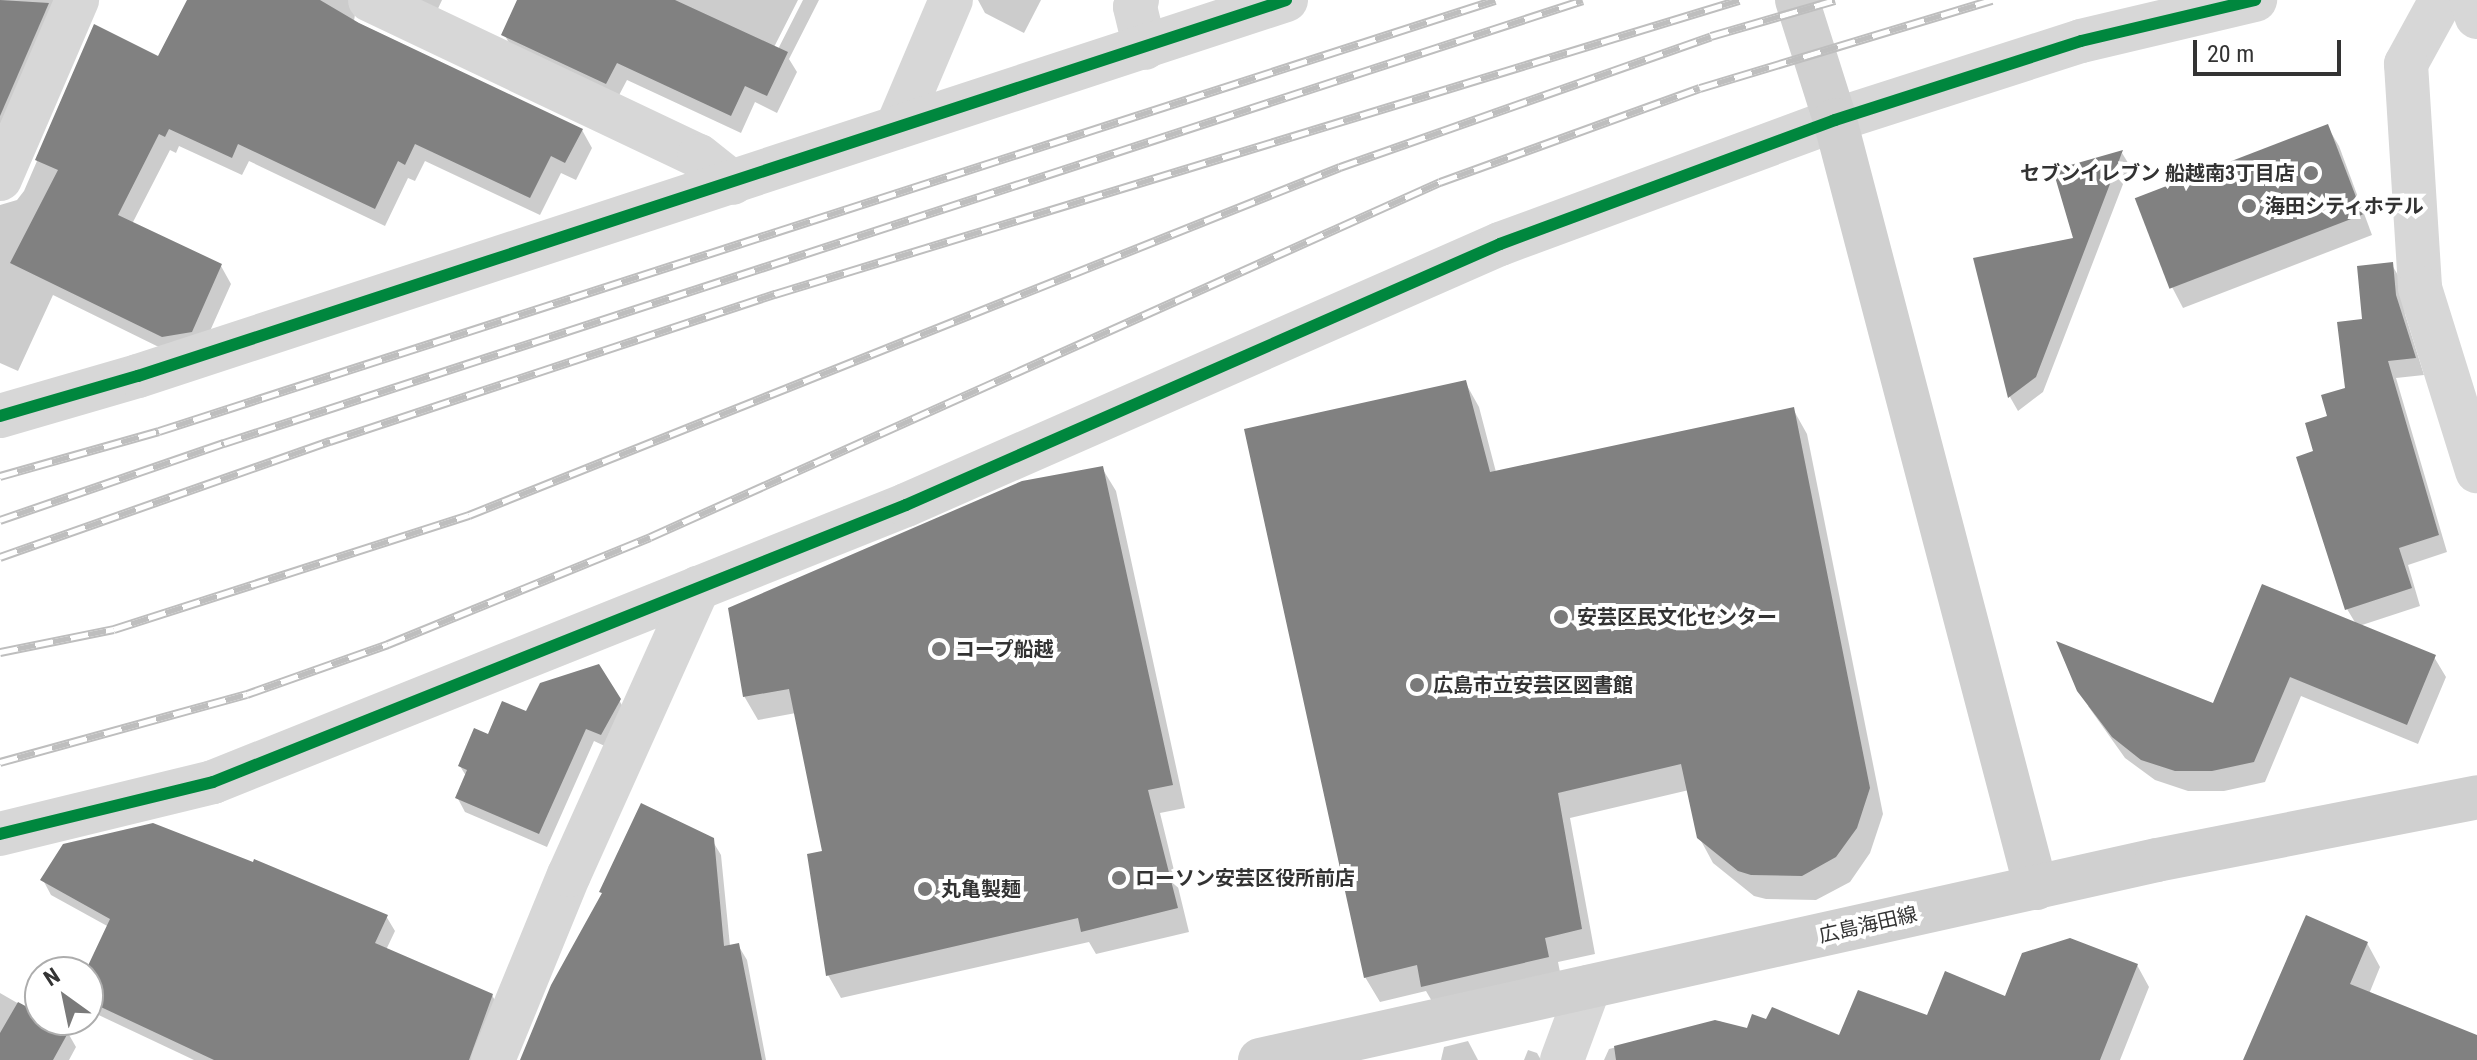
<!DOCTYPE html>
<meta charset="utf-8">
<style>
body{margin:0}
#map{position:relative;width:2477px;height:1060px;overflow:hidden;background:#fff;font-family:"Roboto Condensed","Noto Sans JP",sans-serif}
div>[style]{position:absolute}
.shadow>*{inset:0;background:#0003}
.building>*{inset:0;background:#818181;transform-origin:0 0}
.street>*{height:44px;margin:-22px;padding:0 22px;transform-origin:22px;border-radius:22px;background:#d7d7d7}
.secondary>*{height:44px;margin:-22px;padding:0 22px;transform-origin:22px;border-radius:22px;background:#d0d0d0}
.rail>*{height:9px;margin-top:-4.5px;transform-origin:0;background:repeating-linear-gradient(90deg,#fff 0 18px,#bebebe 0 36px);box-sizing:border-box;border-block:2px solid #bebebe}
.cycleway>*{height:12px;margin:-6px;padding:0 6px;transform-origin:6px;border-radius:6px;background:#00873e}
.dots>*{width:22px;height:22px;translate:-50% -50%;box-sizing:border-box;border:4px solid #fff;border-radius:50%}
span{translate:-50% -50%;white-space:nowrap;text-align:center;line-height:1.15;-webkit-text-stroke:8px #fff;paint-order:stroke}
.poi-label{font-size:20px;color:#333;font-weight:700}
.right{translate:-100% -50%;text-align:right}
.left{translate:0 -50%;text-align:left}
.street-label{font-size:20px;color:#333}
.north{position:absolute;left:24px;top:956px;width:80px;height:80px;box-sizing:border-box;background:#fff;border:2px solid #adadad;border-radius:50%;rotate:327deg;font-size:22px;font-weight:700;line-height:32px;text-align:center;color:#333}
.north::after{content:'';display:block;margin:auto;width:28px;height:36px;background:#7a7a7a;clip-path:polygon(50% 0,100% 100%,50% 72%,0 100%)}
.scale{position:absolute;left:2193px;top:40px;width:148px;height:36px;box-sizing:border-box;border:4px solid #333;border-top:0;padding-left:10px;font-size:24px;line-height:28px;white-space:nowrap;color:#333;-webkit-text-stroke:6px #fff;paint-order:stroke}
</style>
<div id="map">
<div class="shadow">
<i style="clip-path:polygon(0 0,70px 0,0 156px)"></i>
<i style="clip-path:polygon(190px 0,363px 0,356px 8px,354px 21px,582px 130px,592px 148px,576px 180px,561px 173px,540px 215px,425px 161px,415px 181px,408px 178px,385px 226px,249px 161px,242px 175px,179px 146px,176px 153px,170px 150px,132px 224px,221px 266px,231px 284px,202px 349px,173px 354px,53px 295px,18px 371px,0 363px,0 205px,17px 200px,24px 191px,95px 27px,159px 58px)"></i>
<i style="clip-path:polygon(399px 0,442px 0,435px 15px)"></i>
<i style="clip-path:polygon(520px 0,798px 0,770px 55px,774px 57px,803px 0,819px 0,789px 59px,797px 72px,777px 113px,755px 102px,741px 133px,627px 80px,616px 101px,514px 52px,504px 34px)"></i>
<i style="clip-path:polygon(978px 0,1041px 0,1024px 33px,985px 13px)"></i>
<i style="clip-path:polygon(2327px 126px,2339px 146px,2372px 235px,2183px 308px,2172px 287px,2138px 199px)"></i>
<i style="clip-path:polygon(2122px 153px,2130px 166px,2043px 392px,2018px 411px,2010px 397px,1976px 259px,2076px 240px)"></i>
<i style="clip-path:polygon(2392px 265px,2402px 282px,2405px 314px,2424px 375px,2396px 378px,2447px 552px,2408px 565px,2420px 606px,2359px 626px,2434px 657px,2446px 677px,2418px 744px,2301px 696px,2265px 782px,2224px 791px,2188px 791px,2155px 780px,2125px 758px,2088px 706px,2214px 705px,2356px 624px,2347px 609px,2298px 458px,2316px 453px,2329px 417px,2347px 389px,2365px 321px)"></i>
<i style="clip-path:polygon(1465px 382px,1479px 407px,1496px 472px,1793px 409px,1807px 434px,1883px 814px,1870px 853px,1850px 882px,1816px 900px,1766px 899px,1754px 896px,1713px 863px,1699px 837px,1689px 790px,1570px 818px,1595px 954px,1558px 962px,1562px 982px,1437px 1010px,1426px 991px,1380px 1002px,1365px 977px)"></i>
<i style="clip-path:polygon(1102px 468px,1116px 491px,1185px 808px,1160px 813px,1189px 932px,1096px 954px,1089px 942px,841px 998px,828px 975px,824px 852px,796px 713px,758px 720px,744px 696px)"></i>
<i style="clip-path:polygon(619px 700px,627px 714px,609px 748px,594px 741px,547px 847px,465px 812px,457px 797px,466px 776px,460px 766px,488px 737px,527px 714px)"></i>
<i style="clip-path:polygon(712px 840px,721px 855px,730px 946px,738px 945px,747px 960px,766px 1060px,522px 1060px,603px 895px,601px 891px)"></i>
<i style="clip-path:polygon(43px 880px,386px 916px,395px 931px,386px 950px,492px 995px,500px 1010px,482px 1060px,194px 1060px,88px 1010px,88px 972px,109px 927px,51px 895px)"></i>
<i style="clip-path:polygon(2367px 943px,2380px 967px,2369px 994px,2477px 1039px,2477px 1060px,2245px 1060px)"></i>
<i style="clip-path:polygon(2137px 965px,2149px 987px,2120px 1060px,1604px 1060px,1609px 1049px,1719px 1021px,1748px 1031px,1840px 1037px)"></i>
<i style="clip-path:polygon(0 993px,40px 1016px,40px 1020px,68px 1033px,76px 1047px,69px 1060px,0 1060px)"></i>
<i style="clip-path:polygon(1468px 1041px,1478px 1060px,1441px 1060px,1444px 1047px)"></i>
<i style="clip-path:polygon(1528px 1050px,1537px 1053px,1541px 1060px,1524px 1060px)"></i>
</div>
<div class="building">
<i style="clip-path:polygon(0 0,49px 3px,0 116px)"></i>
<i style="clip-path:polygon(187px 0,320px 0,359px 23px,583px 129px,565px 163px,551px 156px,530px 198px,415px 144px,405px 165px,398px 161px,375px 209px,238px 144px,232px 158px,169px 129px,165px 137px,159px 134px,118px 215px,222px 264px,192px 332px,162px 337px,10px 263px,58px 170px,35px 160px,94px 24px,158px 56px)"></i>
<i style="clip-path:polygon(517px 0,675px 0,788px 52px,767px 96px,745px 86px,731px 116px,617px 63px,606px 84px,501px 35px)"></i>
<i style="left:2328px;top:124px;width:97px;height:207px;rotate:69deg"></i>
<i style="clip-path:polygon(2123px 150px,2036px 377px,2008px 398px,1973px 258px,2073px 238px,2053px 170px)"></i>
<i style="clip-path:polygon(2393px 262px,2396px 295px,2416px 358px,2388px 361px,2439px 535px,2399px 548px,2412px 588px,2345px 610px,2296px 457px,2313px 451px,2305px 423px,2327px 416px,2321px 395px,2345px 388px,2337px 322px,2362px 319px,2357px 266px)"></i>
<i style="clip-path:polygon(1466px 380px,1490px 472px,1794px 407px,1870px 788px,1857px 828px,1836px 857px,1802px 876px,1751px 875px,1738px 871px,1697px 838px,1681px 764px,1558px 793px,1582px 929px,1545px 938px,1549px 957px,1421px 987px,1417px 965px,1364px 978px,1244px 429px)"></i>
<i style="clip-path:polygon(1103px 466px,1173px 785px,1148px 790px,1178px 908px,1081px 932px,1078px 918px,826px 976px,807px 854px,822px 851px,789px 689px,743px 697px,728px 608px,1022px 481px)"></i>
<i style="clip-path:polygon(2262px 584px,2436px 655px,2407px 725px,2290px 677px,2254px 762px,2212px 771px,2175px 771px,2141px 760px,2112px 737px,2077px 691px,2056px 641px,2213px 703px)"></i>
<i style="clip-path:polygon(599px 664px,621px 699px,601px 735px,586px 729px,539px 834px,455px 798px,467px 770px,458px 766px,474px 728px,488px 734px,502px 701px,526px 711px,540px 683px)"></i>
<i style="clip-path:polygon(641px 803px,714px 838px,724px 946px,739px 943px,762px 1060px,520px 1060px,551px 985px,602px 893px,599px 892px)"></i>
<i style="clip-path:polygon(153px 823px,253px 862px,254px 859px,388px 915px,375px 943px,493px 994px,469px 1060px,214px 1060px,88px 1001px,85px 972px,110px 919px,40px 880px,63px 844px)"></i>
<i style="clip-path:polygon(2306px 915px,2368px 942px,2350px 984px,2477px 1035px,2477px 1060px,2243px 1060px)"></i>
<i style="clip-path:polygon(2070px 938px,2138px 964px,2100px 1060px,1616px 1060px,1614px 1046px,1715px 1020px,1747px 1028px,1752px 1014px,1766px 1019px,1772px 1007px,1839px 1035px,1858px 990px,1927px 1015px,1945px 971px,2005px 996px,2022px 953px)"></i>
<i style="clip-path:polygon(18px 1002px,40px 1014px,40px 1020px,50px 1020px,69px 1031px,53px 1060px,0 1060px,0 1033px)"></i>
</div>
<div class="street">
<i style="left:370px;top:0;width:364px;rotate:25.4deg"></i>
<i style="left:699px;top:156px;width:43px;rotate:38.5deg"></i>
<i style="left:1137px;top:0;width:7px;rotate:106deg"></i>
<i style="left:1135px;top:7px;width:42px;rotate:76.3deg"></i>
<i style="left:2441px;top:0;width:73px;rotate:118.7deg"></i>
<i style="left:2406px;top:64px;width:224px;rotate:86.4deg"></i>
<i style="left:2420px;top:288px;width:192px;rotate:72.7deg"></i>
<i style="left:2471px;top:0;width:18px;rotate:71deg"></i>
<i style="left:897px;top:127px;width:138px;rotate:-67deg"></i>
<i style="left:0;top:179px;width:195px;rotate:-66.7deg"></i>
<i style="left:0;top:416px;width:144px;rotate:-16.2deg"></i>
<i style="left:138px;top:376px;width:1208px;rotate:-18.13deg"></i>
<i style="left:0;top:834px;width:219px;rotate:-13.7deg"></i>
<i style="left:213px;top:782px;width:746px;rotate:-21.79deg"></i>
<i style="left:906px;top:505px;width:649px;rotate:-23.72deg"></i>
<i style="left:1500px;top:244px;width:357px;rotate:-20.3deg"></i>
<i style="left:1835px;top:120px;width:258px;rotate:-17.8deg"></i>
<i style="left:2081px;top:41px;width:179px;rotate:-13.3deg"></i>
<i style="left:493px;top:1060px;width:200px;rotate:-67.7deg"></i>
<i style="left:569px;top:875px;width:315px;rotate:-65.8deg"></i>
<i style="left:1562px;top:1060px;width:78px;rotate:-69.7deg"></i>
</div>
<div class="secondary">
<i style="left:1797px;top:0;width:126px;rotate:72.4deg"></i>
<i style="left:1835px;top:120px;width:794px;rotate:75.33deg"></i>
<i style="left:1260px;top:1060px;width:919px;rotate:-12.57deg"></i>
<i style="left:2157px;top:860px;width:326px;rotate:-11.1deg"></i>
</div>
<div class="rail">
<i style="left:0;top:476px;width:165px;rotate:-15.8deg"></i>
<i style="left:159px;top:431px;width:1404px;rotate:-17.88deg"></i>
<i style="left:0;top:520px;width:237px;rotate:-19deg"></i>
<i style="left:224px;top:443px;width:1429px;rotate:-18.05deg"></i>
<i style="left:0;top:557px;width:350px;rotate:-19.4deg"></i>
<i style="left:330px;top:441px;width:469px;rotate:-18.3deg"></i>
<i style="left:775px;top:294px;width:1008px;rotate:-16.96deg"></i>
<i style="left:0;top:652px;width:116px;rotate:-11.4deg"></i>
<i style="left:114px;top:629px;width:373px;rotate:-17.8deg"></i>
<i style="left:469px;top:515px;width:938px;rotate:-21.78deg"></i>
<i style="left:1340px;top:167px;width:393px;rotate:-19.4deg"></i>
<i style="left:1711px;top:36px;width:129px;rotate:-16.2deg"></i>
<i style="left:0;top:762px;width:256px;rotate:-15.4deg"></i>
<i style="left:247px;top:694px;width:150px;rotate:-19.5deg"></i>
<i style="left:388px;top:644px;width:283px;rotate:-22.2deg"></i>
<i style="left:650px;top:537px;width:866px;rotate:-24.2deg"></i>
<i style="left:1440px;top:182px;width:276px;rotate:-19.9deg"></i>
<i style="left:1700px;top:88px;width:305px;rotate:-16.8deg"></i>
</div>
<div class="cycleway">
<i style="left:0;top:416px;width:144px;rotate:-16.2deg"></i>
<i style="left:138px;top:376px;width:1208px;rotate:-18.13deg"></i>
<i style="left:0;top:834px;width:219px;rotate:-13.7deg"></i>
<i style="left:213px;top:782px;width:746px;rotate:-21.79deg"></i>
<i style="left:906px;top:505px;width:649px;rotate:-23.72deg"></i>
<i style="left:1500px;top:244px;width:357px;rotate:-20.3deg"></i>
<i style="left:1835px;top:120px;width:258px;rotate:-17.8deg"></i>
<i style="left:2081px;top:41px;width:179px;rotate:-13.3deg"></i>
</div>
<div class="dots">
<i style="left:2311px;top:173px;background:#7a7a7a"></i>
<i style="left:2249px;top:206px;background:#7a7a7a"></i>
<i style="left:1561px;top:617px;background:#7a7a7a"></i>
<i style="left:939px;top:649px;background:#7a7a7a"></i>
<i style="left:1417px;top:685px;background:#7a7a7a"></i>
<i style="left:1119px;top:878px;background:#7a7a7a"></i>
<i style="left:925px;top:889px;background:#7a7a7a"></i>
</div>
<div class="poi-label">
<span class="right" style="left:2295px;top:173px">セブンイレブン 船越南3丁目店</span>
<span class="left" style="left:2265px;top:206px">海田シティホテル</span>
<span class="left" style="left:1577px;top:617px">安芸区民文化センター</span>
<span class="left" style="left:955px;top:649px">コープ船越</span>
<span class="left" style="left:1433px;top:685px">広島市立安芸区図書館</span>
<span class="left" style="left:1135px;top:878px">ローソン安芸区役所前店</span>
<span class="left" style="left:941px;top:889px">丸亀製麺</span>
</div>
<div class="street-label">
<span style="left:1868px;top:925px;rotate:-13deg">広島海田線</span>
</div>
<div class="north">N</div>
<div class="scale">20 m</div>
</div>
